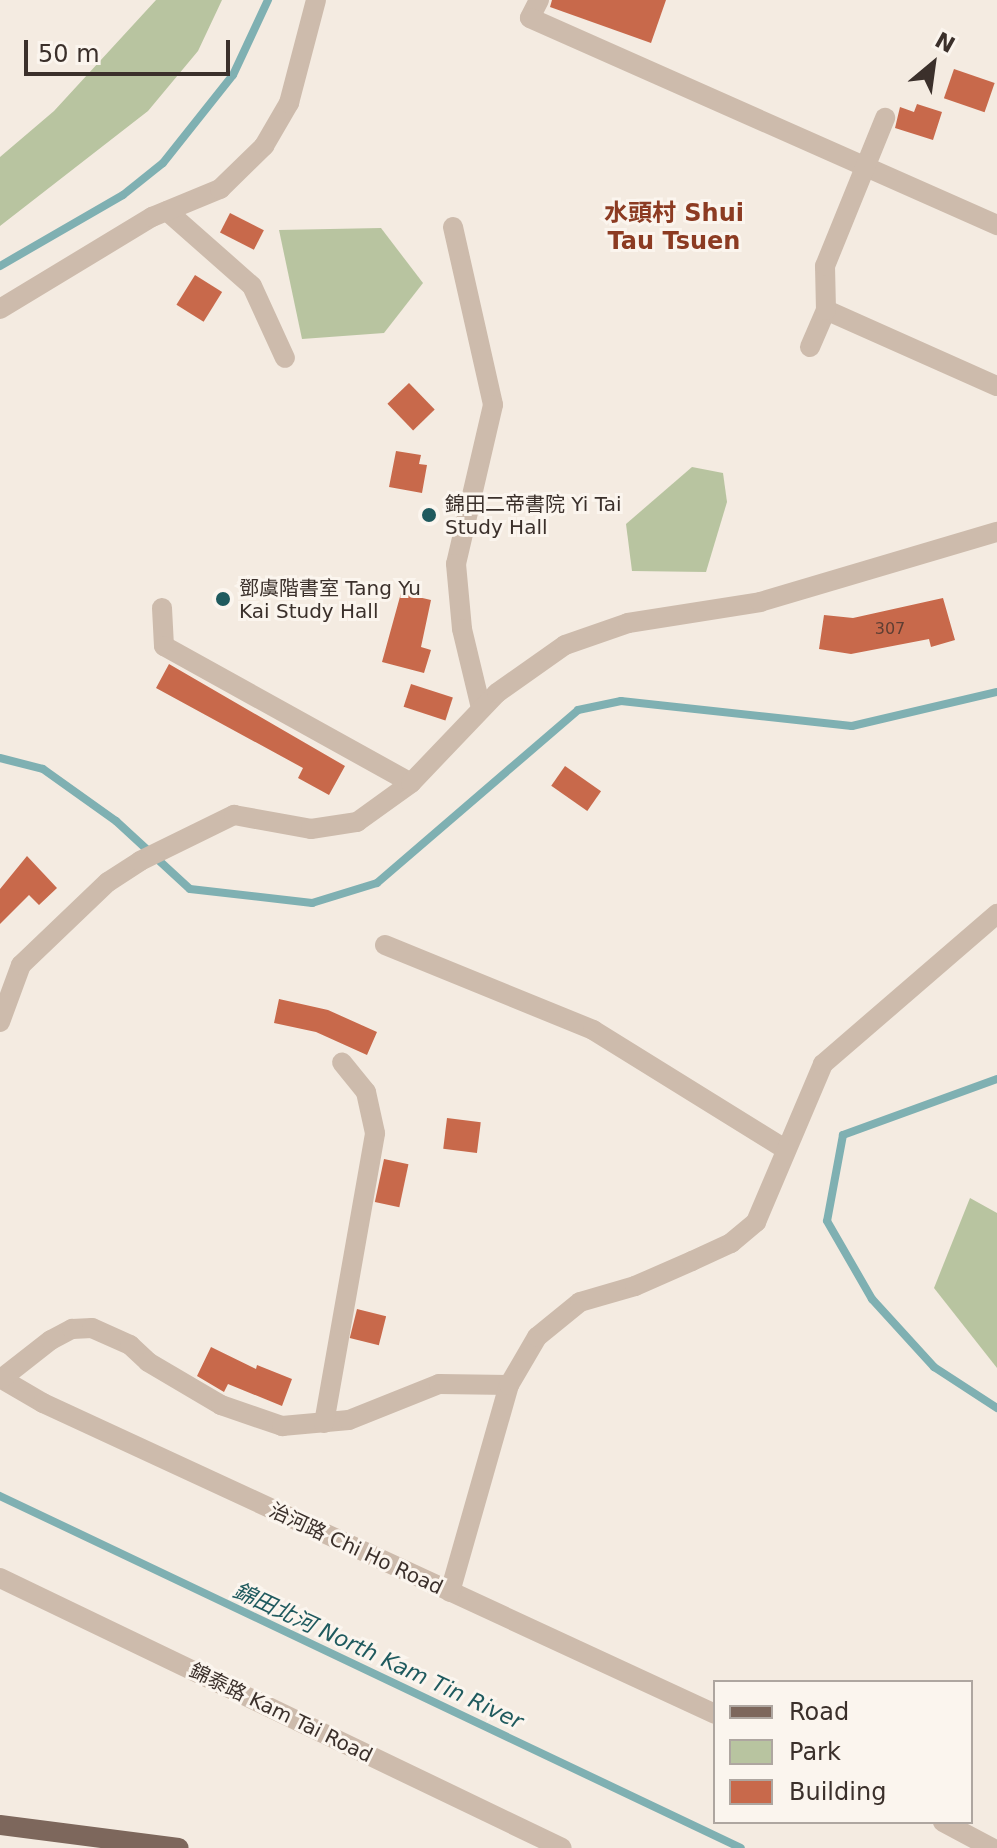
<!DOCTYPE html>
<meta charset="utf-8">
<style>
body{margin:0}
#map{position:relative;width:997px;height:1848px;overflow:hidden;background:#f4ebe1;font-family:"DejaVu Sans","Noto Sans TC",sans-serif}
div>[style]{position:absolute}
.green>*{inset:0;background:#b8c4a0}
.stream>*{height:8px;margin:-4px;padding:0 4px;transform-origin:4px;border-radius:4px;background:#7fb0b2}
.building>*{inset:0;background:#c8694b;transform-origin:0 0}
.minor>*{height:20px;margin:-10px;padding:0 10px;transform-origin:10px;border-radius:10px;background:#cdbbac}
.major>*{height:20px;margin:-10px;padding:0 10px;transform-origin:10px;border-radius:10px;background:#7d675c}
.dots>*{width:22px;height:22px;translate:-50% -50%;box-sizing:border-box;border:4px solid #fbf5ee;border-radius:50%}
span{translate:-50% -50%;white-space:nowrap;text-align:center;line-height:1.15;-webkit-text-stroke:6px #fbf5ee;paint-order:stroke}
.number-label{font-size:16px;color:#5e3e33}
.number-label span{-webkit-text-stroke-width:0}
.poi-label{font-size:20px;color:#3b302b}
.left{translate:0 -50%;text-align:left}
.street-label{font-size:20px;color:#3b302b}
.water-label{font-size:22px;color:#1f5a5e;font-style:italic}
.quarter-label{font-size:24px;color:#8c3b22;font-weight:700}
.legend{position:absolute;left:713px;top:1680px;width:260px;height:144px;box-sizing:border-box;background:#fbf5ee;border:2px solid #aea6a0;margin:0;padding:10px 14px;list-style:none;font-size:24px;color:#3b302b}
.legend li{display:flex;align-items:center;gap:16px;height:40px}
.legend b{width:40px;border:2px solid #aea6a0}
.north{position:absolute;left:893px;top:24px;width:80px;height:80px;-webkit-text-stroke:6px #fbf5ee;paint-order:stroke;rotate:29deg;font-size:22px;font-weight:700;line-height:32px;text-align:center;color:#3b302b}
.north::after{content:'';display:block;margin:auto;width:28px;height:36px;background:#3b302b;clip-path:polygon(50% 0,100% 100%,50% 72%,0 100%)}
.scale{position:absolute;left:24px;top:40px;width:206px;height:36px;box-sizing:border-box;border:4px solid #3b302b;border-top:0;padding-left:10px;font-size:24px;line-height:28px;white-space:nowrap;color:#3b302b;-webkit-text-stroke:6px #fbf5ee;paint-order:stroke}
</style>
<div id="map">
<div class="green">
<i style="clip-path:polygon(156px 0,222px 0,198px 51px,148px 111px,0 226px,0 157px,54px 111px)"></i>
<i style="clip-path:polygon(381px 228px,423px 283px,384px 333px,302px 339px,279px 230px)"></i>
<i style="clip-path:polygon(692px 467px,723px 473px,727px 502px,706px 572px,632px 571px,626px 524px)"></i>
<i style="clip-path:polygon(970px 1198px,997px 1213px,997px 1368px,934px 1288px)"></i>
</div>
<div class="stream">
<i style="left:0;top:266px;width:142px;rotate:-30deg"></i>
<i style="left:123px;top:195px;width:51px;rotate:-38.7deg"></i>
<i style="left:163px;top:163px;width:112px;rotate:-51.5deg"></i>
<i style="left:233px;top:75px;width:83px;rotate:-65deg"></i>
<i style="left:0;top:758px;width:44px;rotate:14.3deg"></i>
<i style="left:43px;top:769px;width:90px;rotate:35.5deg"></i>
<i style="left:116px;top:821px;width:100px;rotate:42.6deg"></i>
<i style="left:190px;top:889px;width:123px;rotate:6.5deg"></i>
<i style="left:312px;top:903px;width:68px;rotate:-17.1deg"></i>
<i style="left:377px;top:883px;width:265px;rotate:-40.7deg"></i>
<i style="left:578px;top:710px;width:44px;rotate:-11.8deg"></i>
<i style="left:621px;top:701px;width:232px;rotate:6.2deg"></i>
<i style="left:852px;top:726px;width:149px;rotate:-13.2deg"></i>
<i style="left:997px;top:1079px;width:164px;rotate:160deg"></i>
<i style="left:843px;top:1135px;width:87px;rotate:100.5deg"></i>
<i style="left:827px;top:1221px;width:90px;rotate:60deg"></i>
<i style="left:872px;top:1299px;width:92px;rotate:47.6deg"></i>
<i style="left:934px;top:1367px;width:75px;rotate:33.1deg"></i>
<i style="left:0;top:1496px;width:820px;rotate:25.41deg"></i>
</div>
<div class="building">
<i style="clip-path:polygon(552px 0,666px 0,651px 43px,550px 7px)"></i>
<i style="left:954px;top:69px;width:43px;height:31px;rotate:19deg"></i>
<i style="clip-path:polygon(917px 104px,942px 112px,933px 140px,895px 128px,900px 107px,914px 112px)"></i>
<i style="left:230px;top:213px;width:38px;height:22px;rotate:27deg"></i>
<i style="left:195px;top:275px;width:32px;height:35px;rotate:32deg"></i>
<i style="left:409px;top:383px;width:37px;height:30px;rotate:46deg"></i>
<i style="clip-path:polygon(396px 451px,421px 455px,419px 464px,427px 465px,422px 493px,389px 487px)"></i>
<i style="clip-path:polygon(401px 593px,431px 600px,421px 647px,431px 650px,424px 673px,382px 662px)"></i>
<i style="clip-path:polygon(943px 598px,955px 640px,931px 647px,929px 639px,851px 654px,819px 649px,824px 615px,853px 618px)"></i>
<i style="clip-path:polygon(169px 664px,345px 766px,329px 795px,298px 778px,303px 768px,156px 688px)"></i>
<i style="left:411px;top:684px;width:44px;height:24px;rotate:18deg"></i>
<i style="left:565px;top:766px;width:44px;height:24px;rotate:35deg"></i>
<i style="clip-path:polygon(27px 856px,57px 888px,39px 905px,29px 895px,0 924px,0 889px)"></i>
<i style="clip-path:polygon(279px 999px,328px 1010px,377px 1032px,367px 1055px,316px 1032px,274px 1023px)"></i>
<i style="left:447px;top:1118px;width:34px;height:31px;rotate:7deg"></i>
<i style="left:384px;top:1159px;width:25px;height:44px;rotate:12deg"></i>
<i style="left:357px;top:1309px;width:30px;height:30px;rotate:14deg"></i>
<i style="clip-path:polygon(211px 1347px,256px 1369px,257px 1365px,292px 1379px,282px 1406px,228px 1384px,224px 1392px,197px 1376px)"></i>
</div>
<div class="minor">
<i style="left:539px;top:0;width:20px;rotate:117deg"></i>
<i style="left:530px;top:18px;width:511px;rotate:23.91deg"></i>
<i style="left:167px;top:211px;width:113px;rotate:41.4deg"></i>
<i style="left:252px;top:286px;width:79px;rotate:65.4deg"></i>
<i style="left:453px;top:227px;width:182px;rotate:77.3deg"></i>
<i style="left:493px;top:405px;width:163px;rotate:103.1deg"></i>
<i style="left:456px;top:564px;width:65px;rotate:84.7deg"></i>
<i style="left:462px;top:629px;width:81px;rotate:76.5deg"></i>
<i style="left:0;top:309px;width:178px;rotate:-31.2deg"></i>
<i style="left:152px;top:217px;width:74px;rotate:-22.4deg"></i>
<i style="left:220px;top:189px;width:62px;rotate:-44.3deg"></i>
<i style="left:264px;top:146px;width:50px;rotate:-59.8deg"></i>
<i style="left:289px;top:103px;width:106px;rotate:-75.3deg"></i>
<i style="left:826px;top:310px;width:187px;rotate:24deg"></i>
<i style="left:810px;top:347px;width:40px;rotate:-66.6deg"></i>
<i style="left:826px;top:310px;width:44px;rotate:-91.3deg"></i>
<i style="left:825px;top:266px;width:160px;rotate:-67.9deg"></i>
<i style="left:162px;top:608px;width:38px;rotate:87deg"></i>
<i style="left:164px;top:646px;width:282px;rotate:29deg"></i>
<i style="left:385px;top:945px;width:225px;rotate:22.2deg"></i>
<i style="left:593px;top:1030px;width:224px;rotate:31.8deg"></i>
<i style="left:0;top:1022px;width:61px;rotate:-69.8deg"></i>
<i style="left:21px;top:965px;width:120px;rotate:-43.7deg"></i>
<i style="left:108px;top:882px;width:38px;rotate:-33deg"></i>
<i style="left:140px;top:861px;width:105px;rotate:-26.1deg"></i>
<i style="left:234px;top:815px;width:78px;rotate:10.3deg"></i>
<i style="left:311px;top:829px;width:47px;rotate:-8.7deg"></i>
<i style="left:357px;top:822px;width:67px;rotate:-35.8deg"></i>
<i style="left:411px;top:783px;width:124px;rotate:-46.3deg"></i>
<i style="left:497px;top:693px;width:83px;rotate:-35.2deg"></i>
<i style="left:565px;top:645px;width:67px;rotate:-19.2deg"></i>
<i style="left:628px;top:623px;width:134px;rotate:-9deg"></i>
<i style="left:760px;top:602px;width:247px;rotate:-16.5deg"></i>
<i style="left:0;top:1378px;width:50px;rotate:30.2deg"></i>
<i style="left:43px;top:1403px;width:740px;rotate:24.83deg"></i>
<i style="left:1px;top:1379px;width:63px;rotate:-38deg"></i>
<i style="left:51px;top:1340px;width:24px;rotate:-28deg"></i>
<i style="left:72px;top:1329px;width:20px;rotate:-3deg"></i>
<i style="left:92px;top:1328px;width:42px;rotate:24.1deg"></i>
<i style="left:130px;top:1345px;width:25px;rotate:43deg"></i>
<i style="left:148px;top:1362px;width:85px;rotate:30.5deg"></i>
<i style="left:221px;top:1405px;width:65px;rotate:19deg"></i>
<i style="left:282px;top:1426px;width:67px;rotate:-5.1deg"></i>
<i style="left:349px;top:1420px;width:97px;rotate:-21.8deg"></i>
<i style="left:439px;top:1384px;width:70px;rotate:0.8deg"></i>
<i style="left:324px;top:1423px;width:294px;rotate:-80deg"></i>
<i style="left:375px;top:1133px;width:42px;rotate:-102.4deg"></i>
<i style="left:366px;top:1092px;width:38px;rotate:-129deg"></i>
<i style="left:0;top:1578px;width:623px;rotate:25.66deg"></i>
<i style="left:450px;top:1592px;width:215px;rotate:-74.1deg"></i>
<i style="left:509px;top:1385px;width:56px;rotate:-59.7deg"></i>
<i style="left:537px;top:1337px;width:55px;rotate:-39.1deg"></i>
<i style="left:580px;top:1302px;width:57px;rotate:-16.2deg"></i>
<i style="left:635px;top:1286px;width:62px;rotate:-23.7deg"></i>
<i style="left:692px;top:1261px;width:43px;rotate:-24.8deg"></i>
<i style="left:731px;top:1243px;width:33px;rotate:-40deg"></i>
<i style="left:756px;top:1222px;width:172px;rotate:-67deg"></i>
<i style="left:823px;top:1064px;width:230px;rotate:-40.8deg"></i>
<i style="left:943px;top:1822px;width:55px;rotate:28deg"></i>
</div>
<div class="major">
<i style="left:0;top:1825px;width:180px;rotate:7.3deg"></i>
</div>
<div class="dots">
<i style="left:429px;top:515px;background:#1f5a5e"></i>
<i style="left:223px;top:599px;background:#1f5a5e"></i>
</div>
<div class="number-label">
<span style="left:890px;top:629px">307</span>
</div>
<div class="poi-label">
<span class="left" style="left:445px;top:516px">錦田二帝書院 Yi Tai<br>Study Hall</span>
<span class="left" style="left:239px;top:600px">鄧虞階書室 Tang Yu<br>Kai Study Hall</span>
</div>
<div class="street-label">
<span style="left:356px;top:1549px;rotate:25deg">治河路 Chi Ho Road</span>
<span style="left:281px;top:1713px;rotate:26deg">錦泰路 Kam Tai Road</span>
</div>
<div class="water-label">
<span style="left:378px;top:1656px;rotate:25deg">錦田北河 North Kam Tin River</span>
</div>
<div class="quarter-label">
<span style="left:674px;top:228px">水頭村 Shui<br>Tau Tsuen</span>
</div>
<ul class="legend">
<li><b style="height:10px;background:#7d675c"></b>Road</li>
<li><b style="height:22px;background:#b8c4a0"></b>Park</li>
<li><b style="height:22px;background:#c8694b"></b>Building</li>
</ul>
<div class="north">N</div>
<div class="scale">50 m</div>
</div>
